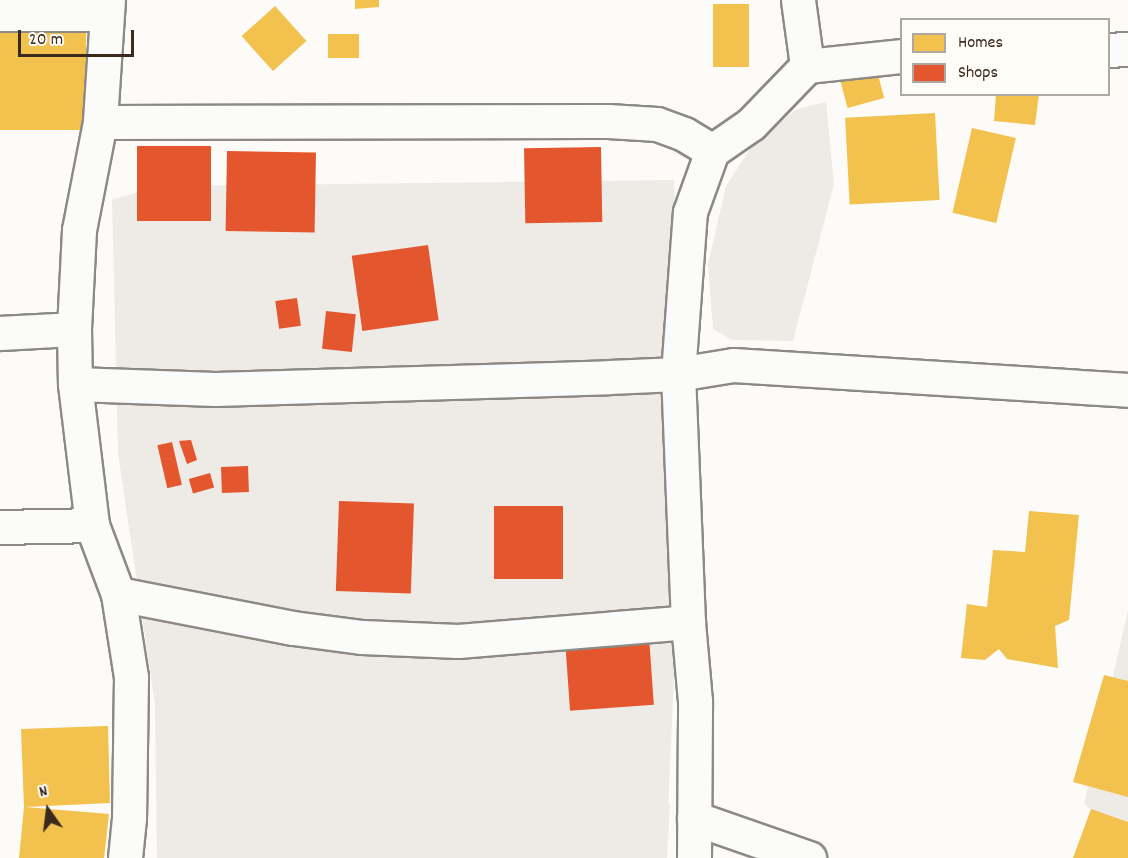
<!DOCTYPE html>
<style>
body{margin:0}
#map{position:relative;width:1128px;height:858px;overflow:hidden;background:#fcfbf8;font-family:Dekko,sans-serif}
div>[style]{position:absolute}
.built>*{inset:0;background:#eeebe7}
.green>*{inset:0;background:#edebe6}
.homes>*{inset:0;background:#f2c14e;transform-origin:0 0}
.shops>*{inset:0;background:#e4572e;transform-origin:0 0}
.roads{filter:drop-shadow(2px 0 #8d8985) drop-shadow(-2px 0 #8d8985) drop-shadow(0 2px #8d8985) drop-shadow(0 -2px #8d8985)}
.street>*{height:33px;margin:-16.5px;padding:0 16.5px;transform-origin:16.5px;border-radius:16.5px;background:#fbfbf9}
span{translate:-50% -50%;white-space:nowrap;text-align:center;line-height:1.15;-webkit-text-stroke:6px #fdfcf7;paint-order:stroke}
.legend{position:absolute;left:900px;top:18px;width:210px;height:78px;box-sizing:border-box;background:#fdfcf7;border:2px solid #afa8a0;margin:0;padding:8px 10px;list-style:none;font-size:18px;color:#3b2a1e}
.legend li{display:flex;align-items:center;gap:12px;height:30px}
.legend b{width:30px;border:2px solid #afa8a0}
.north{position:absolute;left:18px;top:780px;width:60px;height:60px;-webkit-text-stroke:4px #fdfcf7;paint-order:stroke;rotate:346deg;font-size:16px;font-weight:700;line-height:24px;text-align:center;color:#3b2a1e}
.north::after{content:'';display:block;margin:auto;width:21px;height:27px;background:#3b2a1e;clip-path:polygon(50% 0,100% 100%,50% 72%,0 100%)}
.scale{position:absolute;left:18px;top:30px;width:116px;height:27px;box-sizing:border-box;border:3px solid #3b2a1e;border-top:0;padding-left:8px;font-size:18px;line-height:21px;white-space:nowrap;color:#3b2a1e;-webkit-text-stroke:4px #fdfcf7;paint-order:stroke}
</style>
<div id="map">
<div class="built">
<i style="clip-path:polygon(674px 180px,681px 514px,666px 858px,157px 858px,155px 704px,118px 453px,112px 200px,159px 186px)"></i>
</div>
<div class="green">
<i style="clip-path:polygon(826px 102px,834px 184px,793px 341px,732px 340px,713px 329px,708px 264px,726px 186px,752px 146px,797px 109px)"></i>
<i style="clip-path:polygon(1128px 610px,1128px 839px,1084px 804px)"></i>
<i style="clip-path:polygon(549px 691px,555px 806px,670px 804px,667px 858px,157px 858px,156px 702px)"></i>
</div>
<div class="homes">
<i style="clip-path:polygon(355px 0,379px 0,379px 7px,355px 9px)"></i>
<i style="left:749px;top:4px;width:63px;height:36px;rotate:90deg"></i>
<i style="left:275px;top:6px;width:47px;height:45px;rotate:48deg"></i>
<i style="left:0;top:24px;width:86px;height:106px"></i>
<i style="left:359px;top:34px;width:24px;height:31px;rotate:90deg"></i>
<i style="left:877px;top:71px;width:28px;height:38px;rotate:75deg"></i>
<i style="clip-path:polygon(996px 94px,1039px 94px,1035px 125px,994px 121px)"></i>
<i style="left:935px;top:113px;width:87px;height:90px;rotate:87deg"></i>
<i style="left:972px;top:128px;width:45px;height:87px;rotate:13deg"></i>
<i style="clip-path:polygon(1029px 511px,1079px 515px,1069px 620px,1055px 626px,1058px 668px,1007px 659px,999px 649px,985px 660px,961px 658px,967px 604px,987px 607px,993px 550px,1025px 552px)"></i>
<i style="clip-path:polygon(1104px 675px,1128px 681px,1128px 797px,1073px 782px)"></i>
<i style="clip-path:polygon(108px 726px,110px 803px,25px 807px,109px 814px,104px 858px,19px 858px,24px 807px,21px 729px)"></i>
<i style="clip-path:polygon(1091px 809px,1128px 822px,1128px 858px,1073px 858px)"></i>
</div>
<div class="shops">
<i style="left:137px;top:146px;width:74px;height:75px"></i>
<i style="left:601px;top:147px;width:75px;height:77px;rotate:89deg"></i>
<i style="left:227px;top:151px;width:89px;height:80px;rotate:1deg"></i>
<i style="left:428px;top:245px;width:76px;height:77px;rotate:82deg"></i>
<i style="left:297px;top:298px;width:28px;height:22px;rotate:82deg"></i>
<i style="left:326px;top:311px;width:30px;height:38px;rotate:6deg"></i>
<i style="clip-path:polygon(191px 440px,197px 460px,187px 464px,179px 441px)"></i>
<i style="left:172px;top:442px;width:44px;height:15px;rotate:77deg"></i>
<i style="left:248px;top:466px;width:26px;height:27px;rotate:88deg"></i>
<i style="left:210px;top:473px;width:15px;height:22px;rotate:74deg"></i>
<i style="left:339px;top:501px;width:75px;height:90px;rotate:2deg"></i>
<i style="left:563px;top:506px;width:73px;height:69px;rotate:90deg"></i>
<i style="left:649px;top:636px;width:69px;height:84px;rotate:86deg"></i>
</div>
<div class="roads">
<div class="street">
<i style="left:108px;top:0;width:122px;rotate:93.8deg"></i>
<i style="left:100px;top:122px;width:110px;rotate:101deg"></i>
<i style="left:79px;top:230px;width:99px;rotate:92.9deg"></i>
<i style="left:74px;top:329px;width:55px;rotate:89deg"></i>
<i style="left:75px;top:384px;width:142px;rotate:83.1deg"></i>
<i style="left:92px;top:525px;width:74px;rotate:69.4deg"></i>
<i style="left:118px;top:594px;width:84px;rotate:81.1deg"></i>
<i style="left:131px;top:677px;width:141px;rotate:90.8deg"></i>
<i style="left:129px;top:818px;width:40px;rotate:95.7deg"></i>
<i style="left:798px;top:0;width:67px;rotate:82.2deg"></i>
<i style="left:807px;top:66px;width:96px;rotate:-6deg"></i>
<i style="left:0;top:14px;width:106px"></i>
<i style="left:1108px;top:50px;width:20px;rotate:-3deg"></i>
<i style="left:100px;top:122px;width:508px;rotate:-0.11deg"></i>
<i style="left:608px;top:121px;width:49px;rotate:3.5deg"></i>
<i style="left:657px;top:124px;width:29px;rotate:20deg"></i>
<i style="left:684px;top:134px;width:33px;rotate:31deg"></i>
<i style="left:0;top:333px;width:74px;rotate:-3.1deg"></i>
<i style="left:75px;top:384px;width:140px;rotate:2deg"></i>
<i style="left:215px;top:389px;width:394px;rotate:-1.7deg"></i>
<i style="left:609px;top:377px;width:69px;rotate:-2.5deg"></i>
<i style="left:678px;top:374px;width:56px;rotate:-9.3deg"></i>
<i style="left:733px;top:365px;width:396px;rotate:3.6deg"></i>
<i style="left:0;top:527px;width:92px;rotate:-1.2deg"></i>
<i style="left:118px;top:594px;width:178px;rotate:11deg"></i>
<i style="left:293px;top:628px;width:70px;rotate:7.4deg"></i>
<i style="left:362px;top:637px;width:96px;rotate:2.4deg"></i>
<i style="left:458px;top:641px;width:231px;rotate:-4.7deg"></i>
<i style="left:694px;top:818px;width:122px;rotate:19.2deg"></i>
<i style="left:694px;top:858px;width:157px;rotate:-89.6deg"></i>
<i style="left:695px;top:701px;width:79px;rotate:-95.1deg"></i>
<i style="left:688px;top:622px;width:248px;rotate:-92.3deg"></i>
<i style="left:678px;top:374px;width:162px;rotate:-85.8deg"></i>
<i style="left:690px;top:212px;width:65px;rotate:-70.2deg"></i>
<i style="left:712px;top:151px;width:47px;rotate:-34.7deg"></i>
<i style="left:751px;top:124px;width:81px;rotate:-46deg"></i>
</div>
</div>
<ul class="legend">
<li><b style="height:16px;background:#f2c14e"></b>Homes</li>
<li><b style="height:16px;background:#e4572e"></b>Shops</li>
</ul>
<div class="north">N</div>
<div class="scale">20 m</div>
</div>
